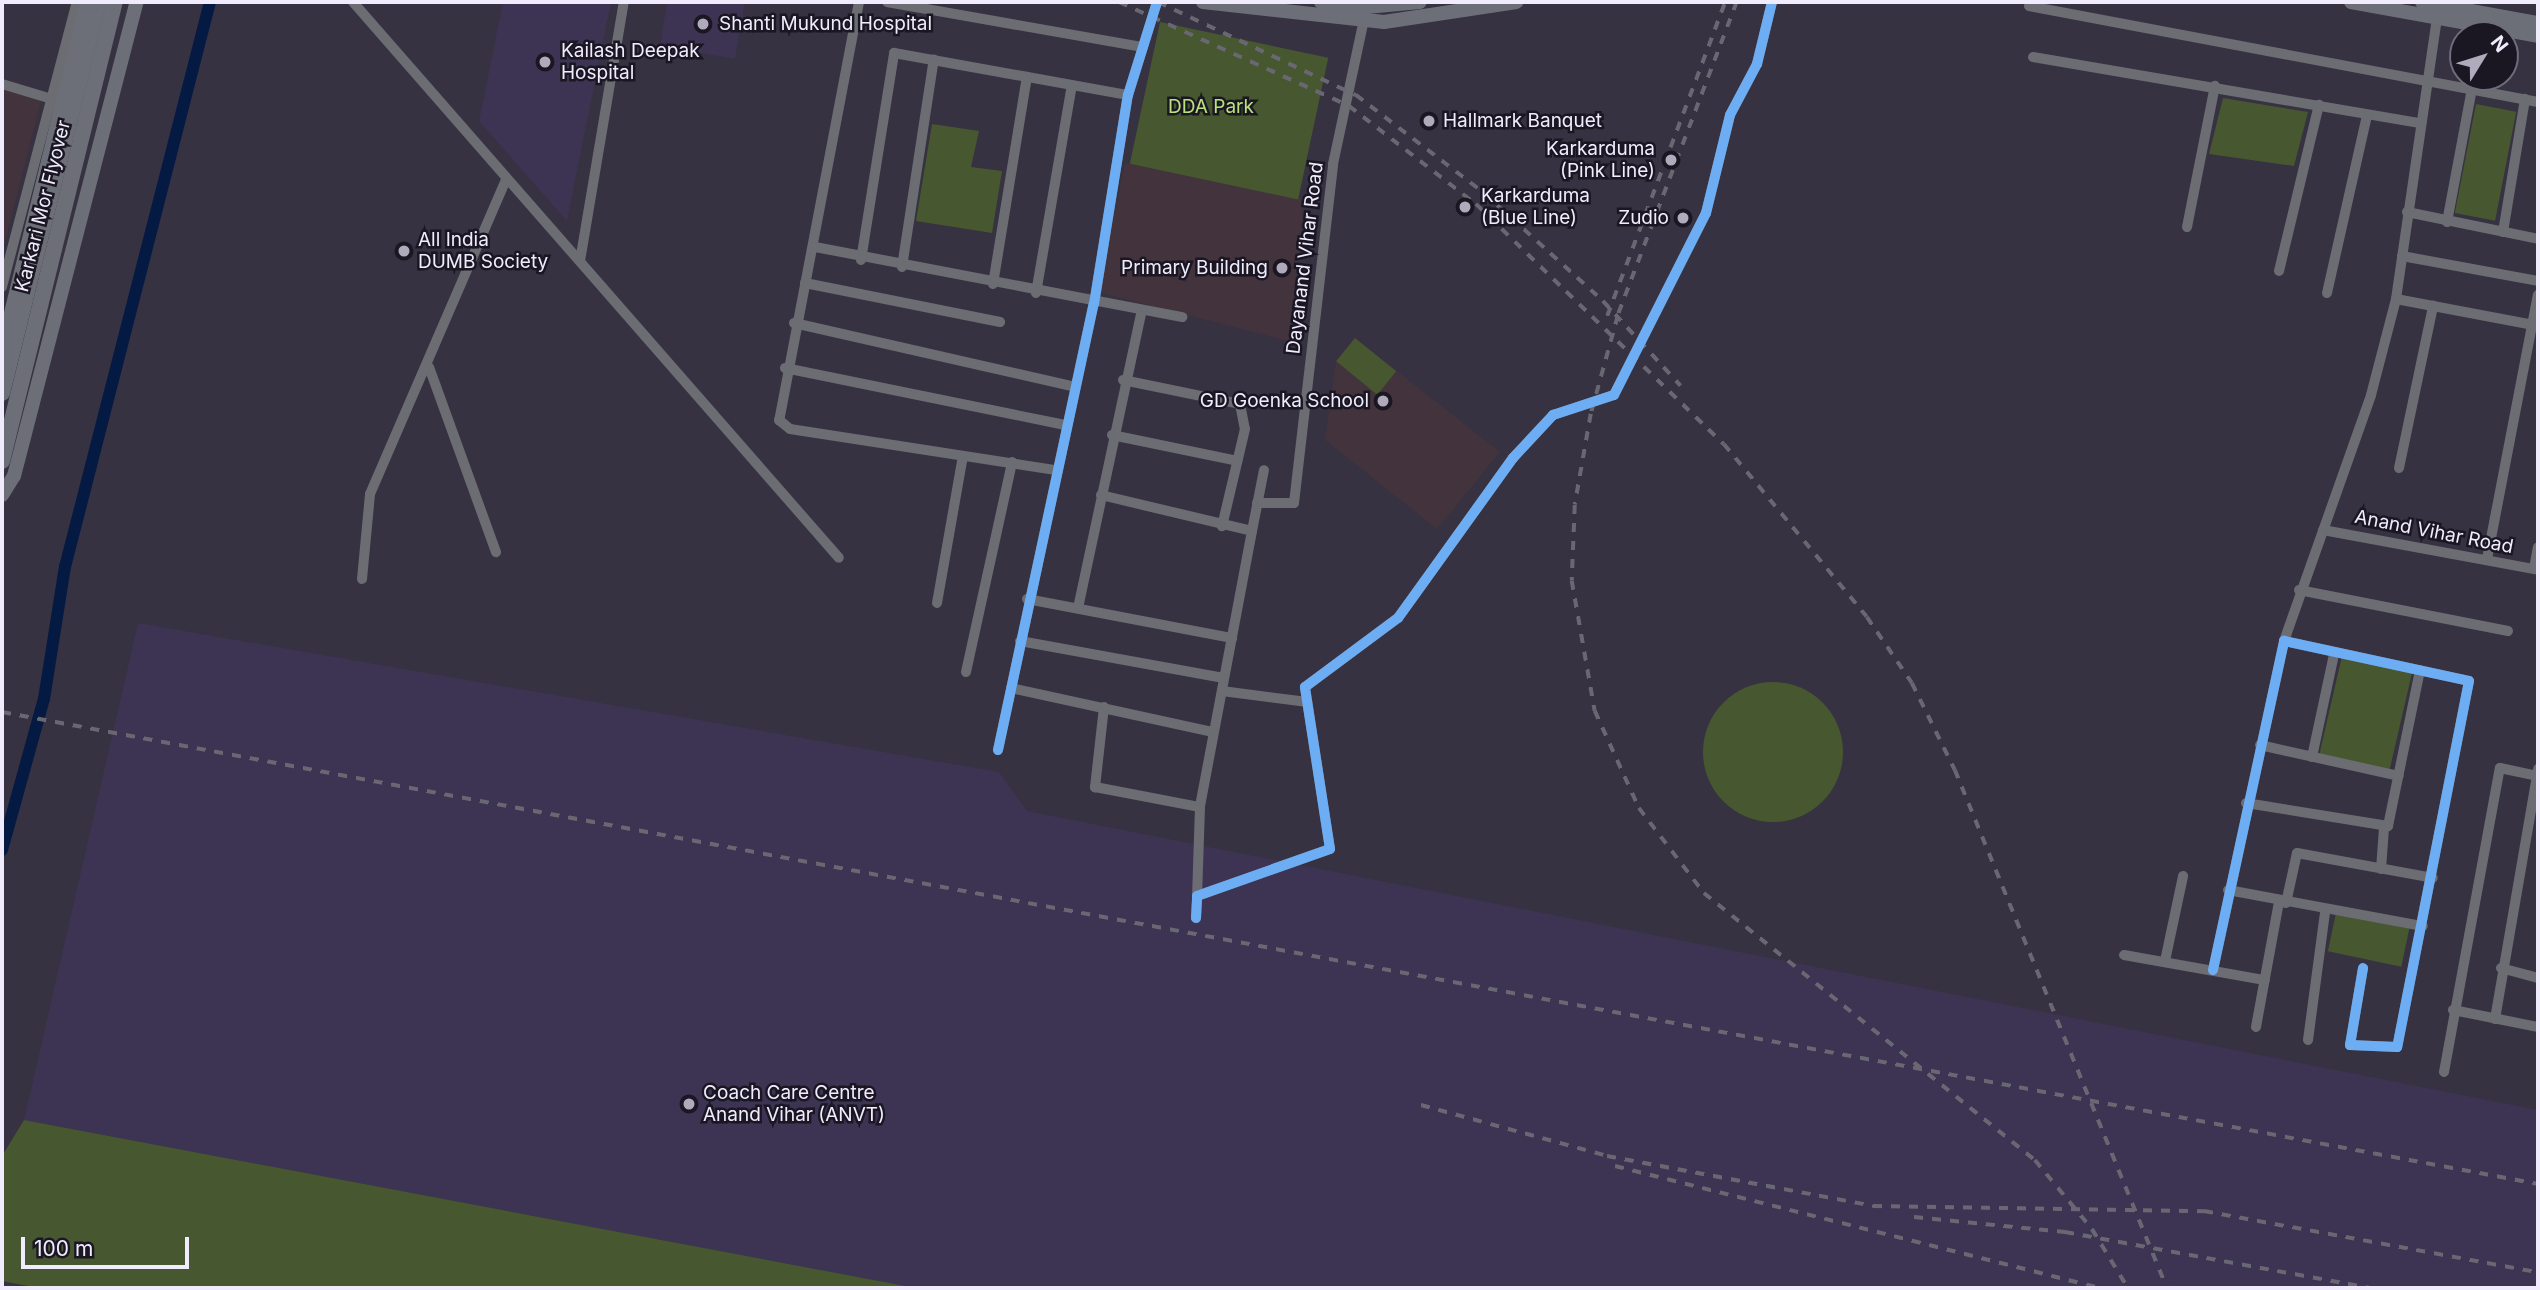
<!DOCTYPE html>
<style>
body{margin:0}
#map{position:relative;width:2540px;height:1290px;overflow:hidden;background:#363241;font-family:Inter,sans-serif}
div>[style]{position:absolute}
.built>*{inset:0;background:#3c3452}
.education>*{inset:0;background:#43333c}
.green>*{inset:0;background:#475730;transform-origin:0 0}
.round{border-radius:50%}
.canal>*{height:12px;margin:-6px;padding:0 6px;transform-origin:6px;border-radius:6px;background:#051a42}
.street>*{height:10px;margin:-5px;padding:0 5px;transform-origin:5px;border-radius:5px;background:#6b6d73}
.secondary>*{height:14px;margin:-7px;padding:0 7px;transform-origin:7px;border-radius:7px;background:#6d6f78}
.primary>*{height:16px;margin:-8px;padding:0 8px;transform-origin:8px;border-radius:8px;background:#6c6e78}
.rail>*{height:3.5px;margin-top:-1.75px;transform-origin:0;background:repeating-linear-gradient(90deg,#696872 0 9px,transparent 0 18px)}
.cycleway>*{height:10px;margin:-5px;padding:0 5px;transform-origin:5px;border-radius:5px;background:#6dadf4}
.dots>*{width:19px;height:19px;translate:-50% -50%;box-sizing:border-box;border:4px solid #1a1723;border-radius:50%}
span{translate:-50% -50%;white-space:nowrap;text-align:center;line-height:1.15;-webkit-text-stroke:5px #1a1723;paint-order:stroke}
.poi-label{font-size:19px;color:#f0ecfe}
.left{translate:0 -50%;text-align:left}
.right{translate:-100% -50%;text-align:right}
.park-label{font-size:19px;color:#b8e27b}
.street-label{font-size:19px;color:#f0ecfe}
.frame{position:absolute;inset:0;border:4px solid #f0ecfe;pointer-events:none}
.north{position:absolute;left:2449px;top:21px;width:70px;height:70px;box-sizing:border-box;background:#1a1723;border:2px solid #706c7b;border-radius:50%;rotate:52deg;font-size:19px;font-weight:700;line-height:28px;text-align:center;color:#f0ecfe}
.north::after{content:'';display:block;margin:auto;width:24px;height:32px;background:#afabbc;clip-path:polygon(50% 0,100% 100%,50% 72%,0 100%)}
.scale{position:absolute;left:21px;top:1237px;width:168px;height:32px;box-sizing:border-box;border:4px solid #f0ecfe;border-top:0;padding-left:9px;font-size:21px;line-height:24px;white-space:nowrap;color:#f0ecfe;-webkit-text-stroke:5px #1a1723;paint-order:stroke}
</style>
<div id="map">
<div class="built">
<i style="clip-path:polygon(503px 2px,611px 2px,567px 221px,479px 121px)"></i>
<i style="clip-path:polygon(667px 2px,745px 2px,735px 59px,660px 46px)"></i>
<i style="clip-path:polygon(138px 623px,999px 772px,1027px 811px,2538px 1110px,2538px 1288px,916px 1288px,24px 1120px)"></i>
</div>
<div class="education">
<i style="clip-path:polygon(2px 86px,42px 97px,2px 254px)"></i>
<i style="clip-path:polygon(1125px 163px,1304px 199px,1289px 341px,1098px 292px)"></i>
<i style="clip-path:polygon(1355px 338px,1500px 452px,1437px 529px,1325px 440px,1336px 361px)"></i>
</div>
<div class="green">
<i style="left:1160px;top:22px;width:172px;height:145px;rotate:12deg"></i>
<i style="clip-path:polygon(2223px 98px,2308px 112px,2294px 166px,2209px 154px)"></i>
<i style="left:2476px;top:104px;width:41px;height:111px;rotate:11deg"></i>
<i style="clip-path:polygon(932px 124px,979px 131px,971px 167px,1002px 171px,992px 233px,916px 221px)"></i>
<i style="left:1355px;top:338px;width:53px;height:30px;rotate:39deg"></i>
<i style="left:2342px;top:656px;width:72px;height:102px;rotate:13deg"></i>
<i class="round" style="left:1703px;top:682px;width:140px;height:140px"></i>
<i style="left:2336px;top:913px;width:75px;height:39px;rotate:12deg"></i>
<i style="clip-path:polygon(24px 1120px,916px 1288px,39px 1288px,2px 1281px,2px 1156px)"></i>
</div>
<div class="canal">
<i style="left:2px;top:850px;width:157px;rotate:-74.5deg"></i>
<i style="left:44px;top:699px;width:134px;rotate:-81deg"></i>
<i style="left:65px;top:567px;width:583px;rotate:-75.61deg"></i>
</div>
<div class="street">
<i style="left:353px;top:2px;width:738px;rotate:48.84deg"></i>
<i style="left:859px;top:2px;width:426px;rotate:100.8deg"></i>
<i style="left:779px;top:420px;width:14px;rotate:39deg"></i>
<i style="left:790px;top:429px;width:269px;rotate:8.8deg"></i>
<i style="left:887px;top:2px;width:260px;rotate:10deg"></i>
<i style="left:2029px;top:6px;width:518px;rotate:10.68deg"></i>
<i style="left:2033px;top:57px;width:394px;rotate:9.7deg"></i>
<i style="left:2px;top:84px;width:52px;rotate:16.7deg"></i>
<i style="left:2407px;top:212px;width:134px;rotate:11.6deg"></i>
<i style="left:2447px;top:222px;width:135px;rotate:-79.4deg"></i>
<i style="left:2187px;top:227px;width:144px;rotate:-78.8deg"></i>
<i style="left:2503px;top:232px;width:135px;rotate:-80.6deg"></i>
<i style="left:815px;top:247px;width:374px;rotate:10.8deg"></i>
<i style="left:2402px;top:256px;width:138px;rotate:10.4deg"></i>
<i style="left:861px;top:260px;width:210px;rotate:-80.9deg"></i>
<i style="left:894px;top:53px;width:238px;rotate:10.2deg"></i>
<i style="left:580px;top:261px;width:263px;rotate:-80.4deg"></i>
<i style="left:902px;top:267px;width:210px;rotate:-81.3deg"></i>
<i style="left:2279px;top:271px;width:171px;rotate:-76.5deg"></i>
<i style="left:805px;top:283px;width:199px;rotate:11.3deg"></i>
<i style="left:993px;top:284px;width:210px;rotate:-80.7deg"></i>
<i style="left:2px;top:287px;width:295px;rotate:-75.3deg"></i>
<i style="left:1036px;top:293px;width:211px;rotate:-80.2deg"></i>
<i style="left:2327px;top:293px;width:181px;rotate:-77.3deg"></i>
<i style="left:2396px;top:299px;width:140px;rotate:10.7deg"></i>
<i style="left:794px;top:323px;width:285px;rotate:12.8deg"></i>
<i style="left:429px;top:367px;width:197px;rotate:70.1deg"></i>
<i style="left:785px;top:368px;width:286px;rotate:11.5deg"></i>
<i style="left:1123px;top:380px;width:119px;rotate:11.6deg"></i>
<i style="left:1240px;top:404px;width:25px;rotate:79deg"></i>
<i style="left:1245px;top:429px;width:100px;rotate:103.3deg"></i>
<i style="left:1112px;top:435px;width:128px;rotate:11.7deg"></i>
<i style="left:2399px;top:468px;width:166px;rotate:-78.1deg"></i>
<i style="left:1101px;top:495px;width:155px;rotate:13.4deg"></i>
<i style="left:1252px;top:531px;width:281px;rotate:100.7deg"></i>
<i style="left:1200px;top:807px;width:89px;rotate:91.9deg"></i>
<i style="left:1257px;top:503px;width:37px"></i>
<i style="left:1294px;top:503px;width:341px;rotate:-83.4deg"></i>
<i style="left:1333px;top:164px;width:152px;rotate:-77.9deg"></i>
<i style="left:2323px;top:530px;width:219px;rotate:10.5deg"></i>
<i style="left:1252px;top:531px;width:62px;rotate:-78.9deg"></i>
<i style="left:2487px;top:559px;width:269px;rotate:-79.1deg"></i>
<i style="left:2534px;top:569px;width:22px;rotate:-80deg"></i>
<i style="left:362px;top:579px;width:85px;rotate:-84.6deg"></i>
<i style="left:370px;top:494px;width:344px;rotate:-66.6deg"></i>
<i style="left:2299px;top:590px;width:213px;rotate:11.1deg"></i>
<i style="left:1027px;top:599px;width:209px;rotate:10.8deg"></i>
<i style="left:937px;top:603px;width:149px;rotate:-80deg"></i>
<i style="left:1078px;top:608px;width:305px;rotate:-77.9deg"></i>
<i style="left:1020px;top:641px;width:207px;rotate:10.3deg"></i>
<i style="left:2284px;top:641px;width:261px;rotate:-70.5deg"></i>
<i style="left:2371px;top:395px;width:99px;rotate:-75.4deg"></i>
<i style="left:2396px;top:299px;width:290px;rotate:-81.7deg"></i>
<i style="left:966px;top:672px;width:215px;rotate:-77.6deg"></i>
<i style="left:1011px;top:688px;width:207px;rotate:12.3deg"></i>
<i style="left:1222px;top:691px;width:86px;rotate:7.4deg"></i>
<i style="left:1104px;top:707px;width:81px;rotate:96.4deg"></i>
<i style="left:1095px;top:787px;width:107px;rotate:10.8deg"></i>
<i style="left:2260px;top:745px;width:142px;rotate:12.6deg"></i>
<i style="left:998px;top:750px;width:456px;rotate:-77.9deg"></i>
<i style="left:1094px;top:304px;width:212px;rotate:-80.8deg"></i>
<i style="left:1128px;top:95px;width:97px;rotate:-72.7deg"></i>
<i style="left:2312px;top:757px;width:105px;rotate:-77.9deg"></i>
<i style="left:2246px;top:803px;width:144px;rotate:9.2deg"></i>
<i style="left:2388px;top:826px;width:159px;rotate:-78.4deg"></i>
<i style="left:2381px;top:869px;width:41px;rotate:-85.8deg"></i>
<i style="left:2228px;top:890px;width:198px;rotate:10.5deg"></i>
<i style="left:2286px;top:903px;width:51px;rotate:-77.6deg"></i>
<i style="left:2297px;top:853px;width:138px;rotate:10.4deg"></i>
<i style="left:1196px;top:918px;width:22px;rotate:-87deg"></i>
<i style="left:1197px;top:896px;width:141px;rotate:-19.5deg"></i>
<i style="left:1330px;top:849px;width:164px;rotate:-98.8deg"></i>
<i style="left:1305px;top:687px;width:116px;rotate:-36.6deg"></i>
<i style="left:1398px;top:618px;width:197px;rotate:-54.3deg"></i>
<i style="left:1513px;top:458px;width:59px;rotate:-47.1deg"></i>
<i style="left:1553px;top:415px;width:64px;rotate:-18.2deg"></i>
<i style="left:1614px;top:395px;width:204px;rotate:-63.2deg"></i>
<i style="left:1706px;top:213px;width:101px;rotate:-76.2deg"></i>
<i style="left:1730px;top:115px;width:58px;rotate:-62.1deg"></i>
<i style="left:1757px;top:64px;width:64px;rotate:-76.4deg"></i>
<i style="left:2124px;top:955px;width:143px;rotate:10.1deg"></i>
<i style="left:2165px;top:961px;width:87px;rotate:-78deg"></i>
<i style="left:2501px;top:968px;width:38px;rotate:15deg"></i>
<i style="left:2213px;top:970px;width:337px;rotate:-77.8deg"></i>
<i style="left:2284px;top:641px;width:189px;rotate:12.2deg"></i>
<i style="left:2469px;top:681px;width:373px;rotate:101.1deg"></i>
<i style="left:2397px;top:1047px;width:47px;rotate:-177.6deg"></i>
<i style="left:2350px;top:1045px;width:78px;rotate:-80.4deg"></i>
<i style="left:2453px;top:1010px;width:87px;rotate:11.3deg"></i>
<i style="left:2495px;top:1019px;width:254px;rotate:-80.2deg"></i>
<i style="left:2256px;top:1027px;width:127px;rotate:-79.6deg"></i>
<i style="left:2308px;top:1040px;width:129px;rotate:-82.4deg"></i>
<i style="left:2444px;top:1072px;width:309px;rotate:-79.6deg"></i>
<i style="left:2500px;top:768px;width:38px;rotate:12deg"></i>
</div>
<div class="secondary">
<i style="left:1203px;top:2px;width:182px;rotate:6.3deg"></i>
<i style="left:1384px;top:22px;width:134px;rotate:-8.6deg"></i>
<i style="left:1321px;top:2px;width:45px;rotate:6.3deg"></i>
<i style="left:1366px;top:7px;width:54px;rotate:-5.3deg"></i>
<i style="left:2351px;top:2px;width:190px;rotate:10.3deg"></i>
<i style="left:2422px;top:2px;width:118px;rotate:10.3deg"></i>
<i style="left:2px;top:350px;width:358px;rotate:-76.3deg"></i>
<i style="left:2px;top:495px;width:22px;rotate:-58deg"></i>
<i style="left:14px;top:476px;width:490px;rotate:-75.5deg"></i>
</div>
<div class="primary">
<i style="left:2px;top:393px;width:403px;rotate:-76.1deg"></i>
<i style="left:2px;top:461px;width:473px;rotate:-76.2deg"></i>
</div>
<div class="rail">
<i style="left:1119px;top:2px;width:252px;rotate:24.3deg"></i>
<i style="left:1349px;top:106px;width:160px;rotate:37.7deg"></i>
<i style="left:1476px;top:204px;width:345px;rotate:44.1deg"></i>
<i style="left:1724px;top:444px;width:224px;rotate:50.4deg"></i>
<i style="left:1867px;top:617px;width:80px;rotate:55.7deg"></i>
<i style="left:1912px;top:683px;width:97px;rotate:63.7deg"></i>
<i style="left:1955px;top:770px;width:560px;rotate:67.74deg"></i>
<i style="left:1158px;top:2px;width:219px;rotate:25.2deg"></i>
<i style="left:1356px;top:95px;width:161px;rotate:37.4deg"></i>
<i style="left:1484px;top:193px;width:161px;rotate:42.2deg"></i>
<i style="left:1603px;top:301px;width:115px;rotate:47.5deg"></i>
<i style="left:1737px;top:2px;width:336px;rotate:110.8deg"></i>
<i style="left:1618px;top:316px;width:102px;rotate:105.4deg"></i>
<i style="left:1591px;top:414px;width:92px;rotate:100deg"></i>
<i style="left:1575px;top:505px;width:76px;rotate:92.3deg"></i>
<i style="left:1572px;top:581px;width:132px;rotate:80deg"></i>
<i style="left:1595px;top:711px;width:107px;rotate:65.6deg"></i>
<i style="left:1639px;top:808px;width:107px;rotate:52.6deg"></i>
<i style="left:1704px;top:893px;width:425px;rotate:38.9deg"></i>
<i style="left:2035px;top:1160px;width:89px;rotate:50.4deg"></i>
<i style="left:2092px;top:1229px;width:69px;rotate:58.6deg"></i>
<i style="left:1607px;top:316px;width:335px;rotate:-69.4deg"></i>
<i style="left:2px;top:712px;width:2580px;rotate:10.54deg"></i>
<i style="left:1421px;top:1105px;width:193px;rotate:15.3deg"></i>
<i style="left:1607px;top:1156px;width:271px;rotate:10.6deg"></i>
<i style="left:1873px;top:1206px;width:331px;rotate:0.9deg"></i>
<i style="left:2204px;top:1211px;width:340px;rotate:10.4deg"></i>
<i style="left:1615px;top:1166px;width:500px;rotate:14.12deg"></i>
<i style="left:1914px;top:1217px;width:152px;rotate:5.7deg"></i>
<i style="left:2065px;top:1232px;width:309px;rotate:10.4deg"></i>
</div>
<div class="cycleway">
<i style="left:998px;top:750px;width:456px;rotate:-77.9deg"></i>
<i style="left:1094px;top:304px;width:212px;rotate:-80.8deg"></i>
<i style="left:1128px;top:95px;width:97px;rotate:-72.7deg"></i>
<i style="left:1196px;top:918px;width:22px;rotate:-87deg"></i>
<i style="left:1197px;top:896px;width:141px;rotate:-19.5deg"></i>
<i style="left:1330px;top:849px;width:164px;rotate:-98.8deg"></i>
<i style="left:1305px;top:687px;width:116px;rotate:-36.6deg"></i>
<i style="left:1398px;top:618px;width:197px;rotate:-54.3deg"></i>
<i style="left:1513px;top:458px;width:59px;rotate:-47.1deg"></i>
<i style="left:1553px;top:415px;width:64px;rotate:-18.2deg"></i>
<i style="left:1614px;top:395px;width:204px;rotate:-63.2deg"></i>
<i style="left:1706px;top:213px;width:101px;rotate:-76.2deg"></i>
<i style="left:1730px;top:115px;width:58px;rotate:-62.1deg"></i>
<i style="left:1757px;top:64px;width:64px;rotate:-76.4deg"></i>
<i style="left:2213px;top:970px;width:337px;rotate:-77.8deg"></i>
<i style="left:2284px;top:641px;width:189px;rotate:12.2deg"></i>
<i style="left:2469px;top:681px;width:373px;rotate:101.1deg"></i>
<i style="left:2397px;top:1047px;width:47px;rotate:-177.6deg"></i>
<i style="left:2350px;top:1045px;width:78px;rotate:-80.4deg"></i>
</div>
<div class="dots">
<i style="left:703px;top:24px;background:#afabbc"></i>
<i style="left:545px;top:62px;background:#afabbc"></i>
<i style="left:1429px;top:121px;background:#afabbc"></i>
<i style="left:1671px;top:160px;background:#afabbc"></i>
<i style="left:1465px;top:207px;background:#afabbc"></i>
<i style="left:1683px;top:218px;background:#afabbc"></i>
<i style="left:404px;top:251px;background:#afabbc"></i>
<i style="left:1282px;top:268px;background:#afabbc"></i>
<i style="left:1383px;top:401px;background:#afabbc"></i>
<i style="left:689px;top:1104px;background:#afabbc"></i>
</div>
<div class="poi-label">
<span class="left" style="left:719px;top:24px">Shanti Mukund Hospital</span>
<span class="left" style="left:561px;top:62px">Kailash Deepak<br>Hospital</span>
<span class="left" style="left:1443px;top:121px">Hallmark Banquet</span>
<span class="right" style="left:1655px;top:160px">Karkarduma<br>(Pink Line)</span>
<span class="left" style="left:1481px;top:207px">Karkarduma<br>(Blue Line)</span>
<span class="right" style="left:1669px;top:218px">Zudio</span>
<span class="left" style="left:418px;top:251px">All India<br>DUMB Society</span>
<span class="right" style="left:1268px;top:268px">Primary Building</span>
<span class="right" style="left:1369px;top:401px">GD Goenka School</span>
<span class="left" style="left:703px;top:1104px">Coach Care Centre<br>Anand Vihar (ANVT)</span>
</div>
<div class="park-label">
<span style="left:1211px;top:107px">DDA Park</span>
</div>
<div class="street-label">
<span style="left:43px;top:206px;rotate:-76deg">Karkari Mor Flyover</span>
<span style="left:1305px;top:258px;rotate:-83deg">Dayanand Vihar Road</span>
<span style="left:2434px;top:532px;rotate:11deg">Anand Vihar Road</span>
</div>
<div class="frame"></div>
<div class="north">N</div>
<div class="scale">100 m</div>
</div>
